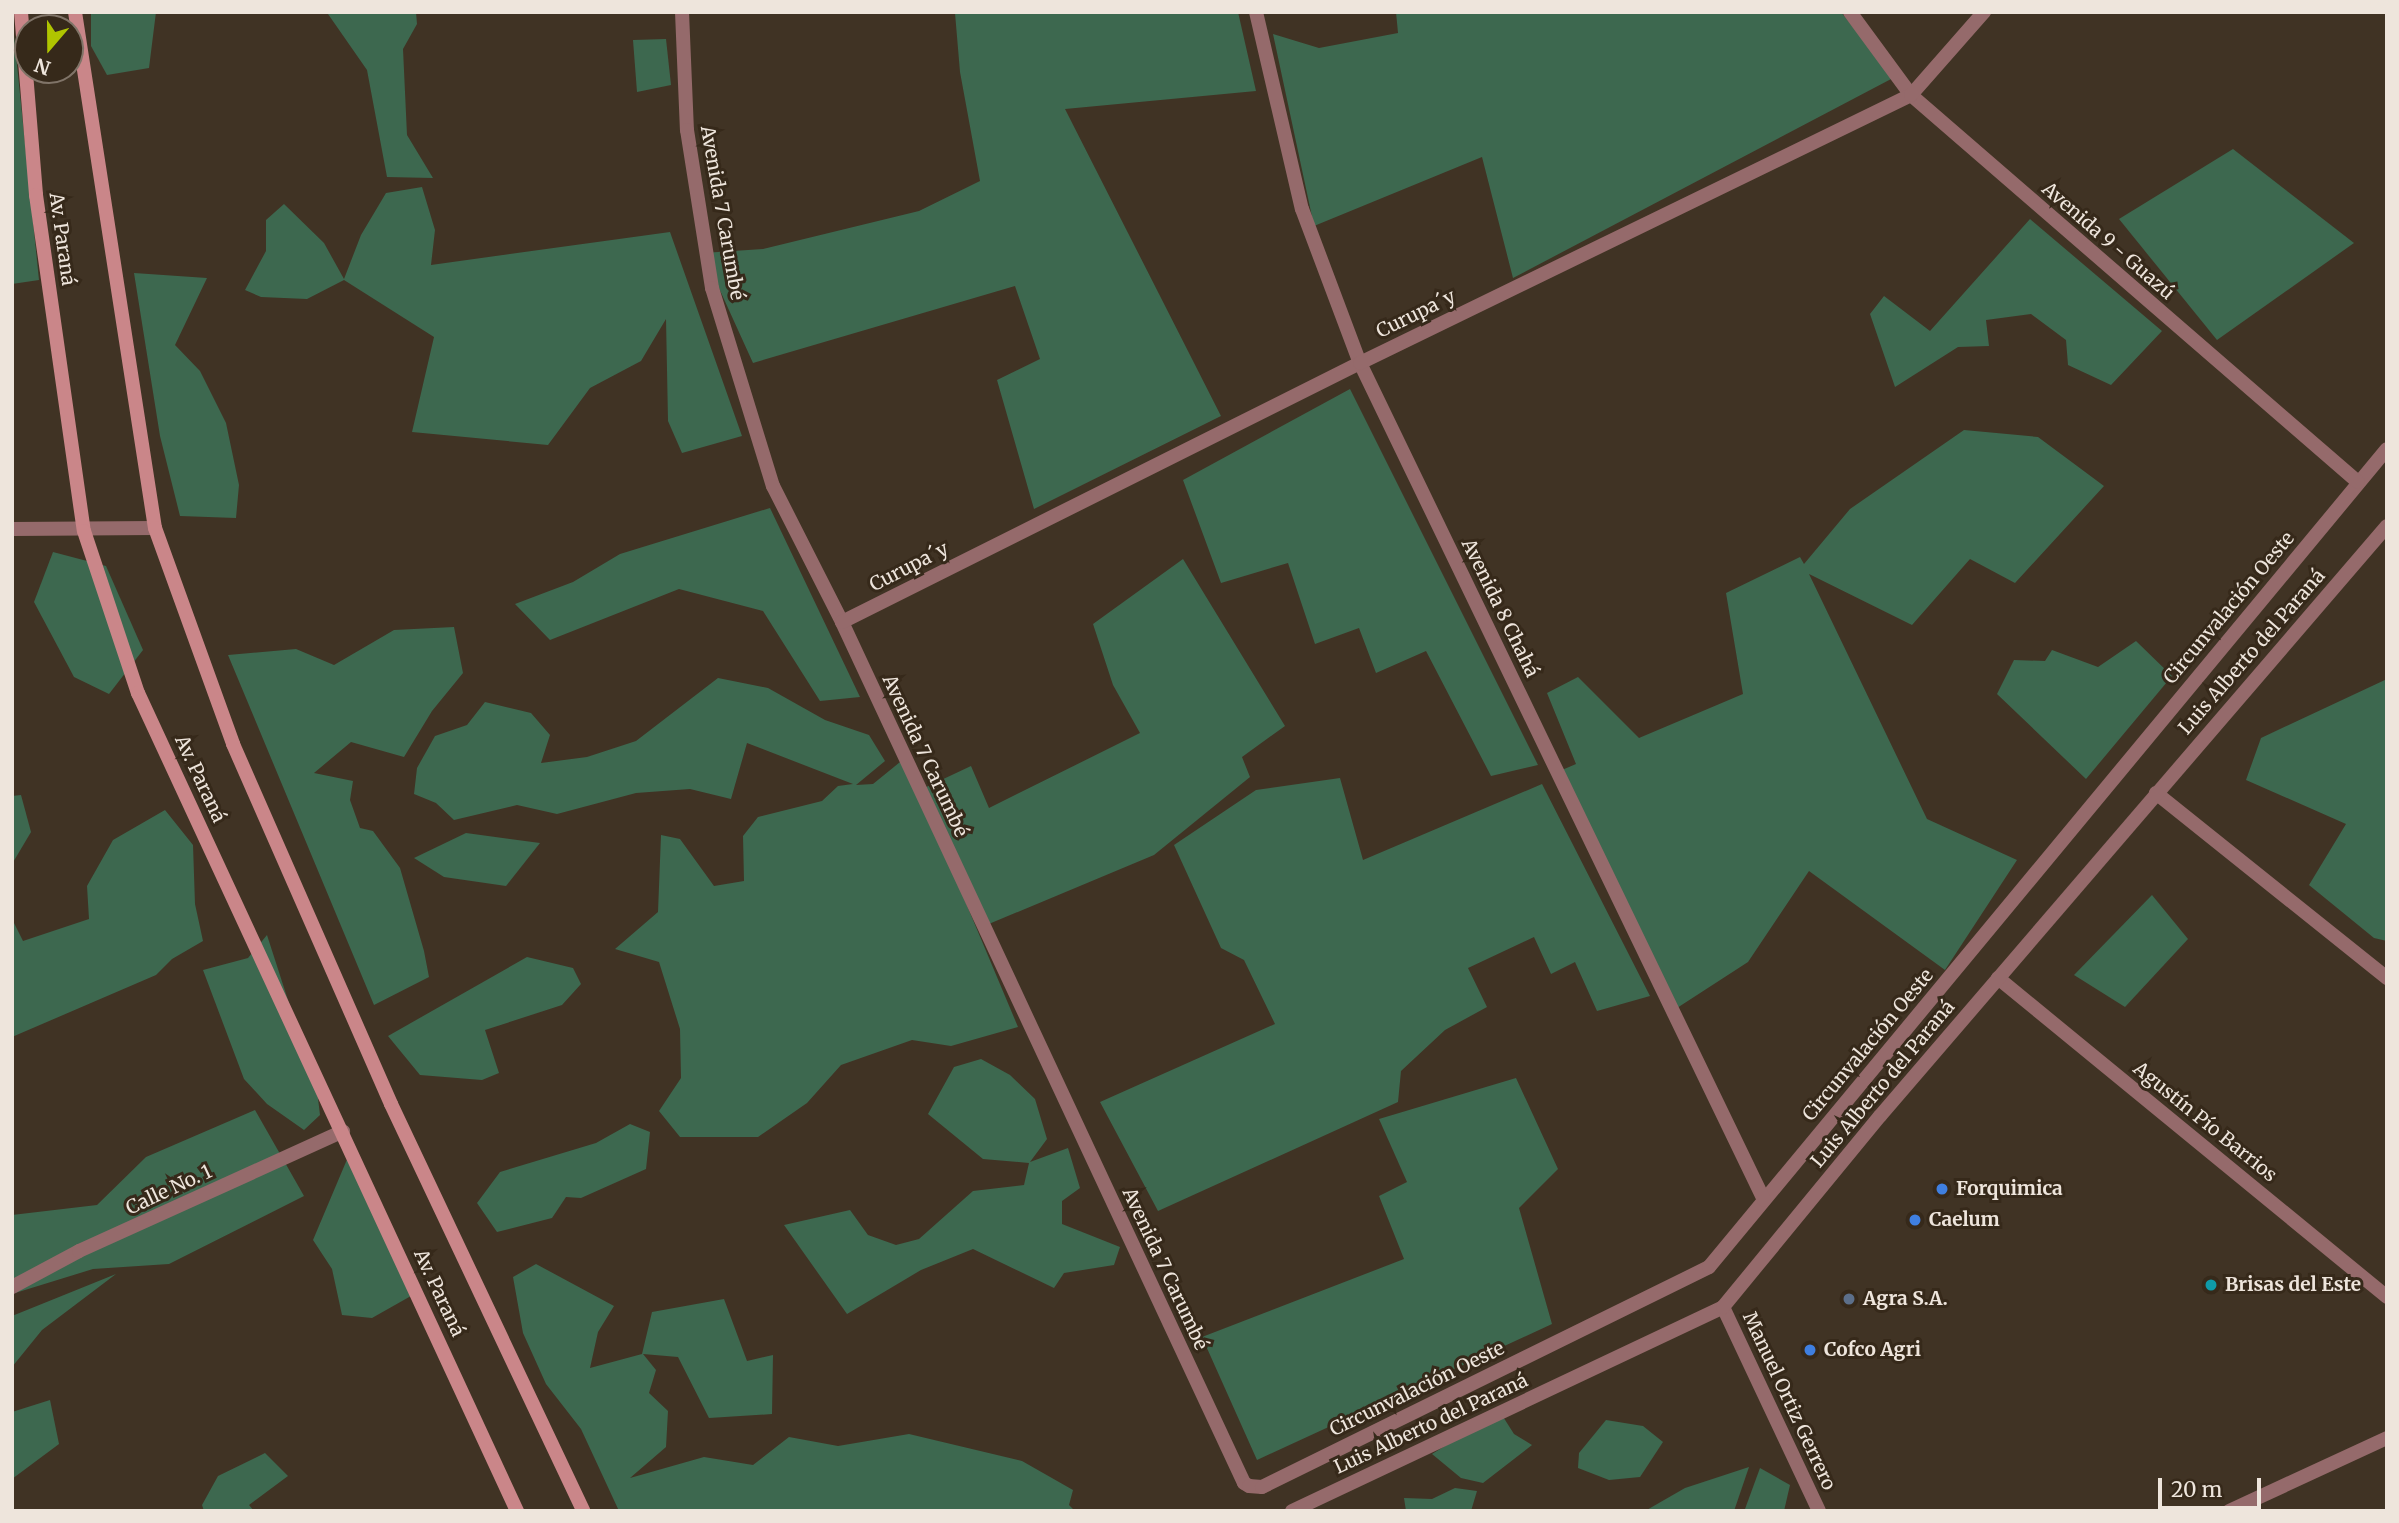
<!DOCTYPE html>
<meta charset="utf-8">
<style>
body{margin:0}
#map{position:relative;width:2399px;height:1523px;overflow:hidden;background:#403324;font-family:Merriweather,serif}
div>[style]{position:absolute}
.forest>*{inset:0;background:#3d684f}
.street>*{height:14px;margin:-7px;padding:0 7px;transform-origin:7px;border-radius:7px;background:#956a6b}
.secondary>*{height:14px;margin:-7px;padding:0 7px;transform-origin:7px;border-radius:7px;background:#ca8689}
.dots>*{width:19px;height:19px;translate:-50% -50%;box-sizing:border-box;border:4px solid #36291a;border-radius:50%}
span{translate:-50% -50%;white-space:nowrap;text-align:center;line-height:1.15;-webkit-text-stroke:6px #36291a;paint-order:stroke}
.street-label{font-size:19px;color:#eee5dc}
.poi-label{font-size:19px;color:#eee5dc;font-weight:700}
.left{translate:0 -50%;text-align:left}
.frame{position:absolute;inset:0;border:14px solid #eee5dc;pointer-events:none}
.north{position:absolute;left:14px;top:14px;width:70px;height:70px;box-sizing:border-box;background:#36291a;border:2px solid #807468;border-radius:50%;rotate:200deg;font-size:19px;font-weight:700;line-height:28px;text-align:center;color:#eee5dc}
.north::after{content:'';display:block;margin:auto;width:24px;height:32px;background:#b0c500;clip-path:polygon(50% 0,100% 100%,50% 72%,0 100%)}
.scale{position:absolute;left:2158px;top:1478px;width:103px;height:32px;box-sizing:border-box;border:4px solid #eee5dc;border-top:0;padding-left:9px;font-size:21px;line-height:24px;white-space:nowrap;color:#eee5dc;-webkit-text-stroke:5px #36291a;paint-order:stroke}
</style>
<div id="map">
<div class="forest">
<i style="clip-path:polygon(91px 12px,156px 12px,149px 68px,107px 75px,91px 46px)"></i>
<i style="clip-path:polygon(338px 12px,416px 12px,417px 24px,403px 49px,407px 135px,433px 178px,387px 177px,367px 70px,328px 14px)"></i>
<i style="clip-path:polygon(873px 12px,1238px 12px,1256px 91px,1065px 109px,1221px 416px,1034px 509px,997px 380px,1040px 359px,1015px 286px,753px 363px,703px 253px,763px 249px,919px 211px,980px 181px,960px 72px,955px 13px)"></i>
<i style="clip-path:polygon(1396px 12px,1841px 12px,1893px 78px,1513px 278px,1482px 157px,1314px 226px,1273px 34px,1319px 48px,1398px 33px)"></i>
<i style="clip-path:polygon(12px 16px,39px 280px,12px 284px)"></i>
<i style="clip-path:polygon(666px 39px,671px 85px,637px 92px,633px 40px)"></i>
<i style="clip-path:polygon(2233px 149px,2354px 243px,2217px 340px,2119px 219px)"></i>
<i style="clip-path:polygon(422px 187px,435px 230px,431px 265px,670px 232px,742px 436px,682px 453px,668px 421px,666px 319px,641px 361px,590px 388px,548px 445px,412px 432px,434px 337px,344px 280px,307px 299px,261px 297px,245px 290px,266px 251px,266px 220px,284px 204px,324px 243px,344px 279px,361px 235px,386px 193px)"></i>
<i style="clip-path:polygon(2030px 219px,2162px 331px,2111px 385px,2068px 365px,2066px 340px,2031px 314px,1986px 320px,1989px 346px,1958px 347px,1895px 387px,1870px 314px,1884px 296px,1930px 331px)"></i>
<i style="clip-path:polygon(134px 273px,207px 278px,175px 345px,200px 371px,226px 423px,239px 485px,236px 518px,180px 516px,160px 436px)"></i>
<i style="clip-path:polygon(1350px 389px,1538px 765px,1491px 776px,1426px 651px,1376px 673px,1359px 628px,1315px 644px,1288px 563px,1221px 583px,1183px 480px)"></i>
<i style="clip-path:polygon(1964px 430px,2038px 437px,2104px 486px,2015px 583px,1970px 559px,1912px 625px,1809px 574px,1927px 819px,2017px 860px,1945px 970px,1809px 871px,1748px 962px,1677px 1008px,1562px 770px,1576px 764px,1547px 693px,1578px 677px,1639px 738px,1743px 694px,1726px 593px,1800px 557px,1804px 564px,1850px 509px)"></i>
<i style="clip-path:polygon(770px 508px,860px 697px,820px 701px,763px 611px,679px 589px,550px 640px,515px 604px,573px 582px,620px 554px)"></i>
<i style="clip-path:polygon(53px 552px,106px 566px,143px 650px,109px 694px,74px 677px,34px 602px)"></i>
<i style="clip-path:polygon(1183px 559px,1285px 726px,1242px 757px,1250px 777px,1154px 855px,984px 926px,920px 790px,971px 766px,989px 808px,1140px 733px,1113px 685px,1093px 624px)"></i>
<i style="clip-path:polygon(454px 627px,463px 673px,432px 711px,404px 757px,351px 742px,314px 773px,353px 781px,350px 800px,360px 828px,373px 831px,400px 868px,424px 951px,429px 977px,374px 1005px,228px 655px,296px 649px,334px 665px,394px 630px)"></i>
<i style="clip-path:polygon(2136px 641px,2172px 676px,2086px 779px,1997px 694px,2014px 660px,2045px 661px,2052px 650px,2098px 667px)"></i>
<i style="clip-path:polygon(718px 678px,768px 688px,825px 720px,869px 735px,885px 761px,856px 785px,873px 784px,905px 758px,1018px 1027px,951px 1046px,912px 1040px,841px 1065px,807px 1103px,758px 1137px,680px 1137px,659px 1111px,681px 1078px,680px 1029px,659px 962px,615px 949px,658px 912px,661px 835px,680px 839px,714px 886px,744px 881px,743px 836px,758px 817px,822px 801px,838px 786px,853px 784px,747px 743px,731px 799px,690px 789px,636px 793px,557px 814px,517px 805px,454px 820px,436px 803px,414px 794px,417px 768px,435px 736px,467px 725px,485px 702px,531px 713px,550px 735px,541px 763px,587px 757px,636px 741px)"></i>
<i style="clip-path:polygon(2387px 679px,2387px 941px,2374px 938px,2309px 885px,2346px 824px,2246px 780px,2261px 738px)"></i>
<i style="clip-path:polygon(1340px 778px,1363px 860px,1542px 784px,1650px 996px,1597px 1011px,1575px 962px,1551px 974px,1534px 937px,1468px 968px,1487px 1007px,1445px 1030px,1401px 1071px,1398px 1102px,1158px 1211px,1100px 1102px,1275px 1024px,1244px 960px,1221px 948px,1174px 845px,1256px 790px)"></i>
<i style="clip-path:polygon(21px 795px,31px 832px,12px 864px,12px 796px)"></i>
<i style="clip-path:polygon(165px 810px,193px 845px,195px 904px,203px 941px,172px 959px,156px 975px,12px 1037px,12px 919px,23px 941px,89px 919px,87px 886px,113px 840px)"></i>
<i style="clip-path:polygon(466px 833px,540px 843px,506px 886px,444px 877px,414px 858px)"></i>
<i style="clip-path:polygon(2152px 895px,2188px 939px,2125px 1007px,2074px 975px)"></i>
<i style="clip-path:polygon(267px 935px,317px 1090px,320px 1115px,304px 1130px,267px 1104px,244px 1079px,203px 970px,248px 958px)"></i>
<i style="clip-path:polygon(527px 957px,573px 968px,581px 984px,562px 1005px,485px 1030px,499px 1073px,482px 1080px,420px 1075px,388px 1036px)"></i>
<i style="clip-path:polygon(981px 1059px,1010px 1075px,1035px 1099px,1047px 1139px,1030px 1162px,1068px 1148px,1080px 1188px,1062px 1201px,1062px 1224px,1120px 1247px,1114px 1265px,1064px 1273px,1054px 1288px,973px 1249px,921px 1270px,847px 1314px,784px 1225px,850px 1210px,868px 1235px,896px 1245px,919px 1239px,973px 1191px,1024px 1185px,1029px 1163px,983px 1159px,928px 1114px,954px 1067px)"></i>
<i style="clip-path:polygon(1516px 1078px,1558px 1169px,1519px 1208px,1552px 1324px,1257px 1460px,1202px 1337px,1404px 1259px,1379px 1196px,1407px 1182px,1379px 1119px)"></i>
<i style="clip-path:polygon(255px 1110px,304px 1196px,169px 1264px,93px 1269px,12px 1294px,12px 1215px,97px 1205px,146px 1157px)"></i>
<i style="clip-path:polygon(630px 1124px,650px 1132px,646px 1169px,581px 1198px,566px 1197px,552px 1218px,497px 1232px,477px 1203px,500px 1172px,596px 1143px)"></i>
<i style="clip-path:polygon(351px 1150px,418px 1292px,372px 1318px,342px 1315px,332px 1269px,313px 1240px)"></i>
<i style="clip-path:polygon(536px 1264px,614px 1306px,598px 1332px,590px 1368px,642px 1354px,652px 1312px,724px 1299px,747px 1361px,773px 1355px,772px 1414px,709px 1418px,678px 1357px,643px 1354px,656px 1370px,649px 1393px,668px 1411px,666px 1447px,630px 1478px,704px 1457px,753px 1465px,789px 1437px,838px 1446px,909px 1434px,1022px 1461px,1073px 1490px,1069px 1505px,1075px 1511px,619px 1511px,581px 1429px,546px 1384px,523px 1333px,513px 1277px)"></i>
<i style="clip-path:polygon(116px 1274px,42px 1330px,12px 1367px,12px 1316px)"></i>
<i style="clip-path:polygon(50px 1400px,59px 1444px,12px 1479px,12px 1412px)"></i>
<i style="clip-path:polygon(1500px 1412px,1514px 1434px,1532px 1445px,1483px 1483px,1461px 1478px,1432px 1454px)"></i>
<i style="clip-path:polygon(1606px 1420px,1643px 1426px,1663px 1442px,1640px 1477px,1609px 1480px,1578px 1468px,1579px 1453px)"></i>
<i style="clip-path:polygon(265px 1453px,288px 1476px,249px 1505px,254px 1511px,204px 1511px,202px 1505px,218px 1476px)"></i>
<i style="clip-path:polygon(1749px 1467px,1734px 1511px,1645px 1511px,1685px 1488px)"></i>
<i style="clip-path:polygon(1760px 1468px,1790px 1485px,1784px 1511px,1745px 1509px)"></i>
<i style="clip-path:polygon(1455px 1488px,1477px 1491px,1471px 1511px,1406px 1511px,1404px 1498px,1432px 1499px)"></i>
</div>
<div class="street">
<i style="left:682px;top:12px;width:118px;rotate:87.6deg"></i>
<i style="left:687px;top:130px;width:160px;rotate:81deg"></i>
<i style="left:712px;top:288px;width:207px;rotate:72.9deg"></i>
<i style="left:773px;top:486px;width:153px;rotate:63.1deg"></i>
<i style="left:842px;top:622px;width:950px;rotate:64.97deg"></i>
<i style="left:1244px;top:1483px;width:6px;rotate:31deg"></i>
<i style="left:1249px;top:1486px;width:13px;rotate:4deg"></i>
<i style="left:1262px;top:1487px;width:498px;rotate:-26.2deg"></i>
<i style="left:1709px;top:1267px;width:1062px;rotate:-50.35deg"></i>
<i style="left:1256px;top:12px;width:202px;rotate:76.9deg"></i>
<i style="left:1302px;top:209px;width:165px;rotate:69.4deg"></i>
<i style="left:1360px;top:363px;width:929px;rotate:64.23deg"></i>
<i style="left:1850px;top:12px;width:103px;rotate:53.7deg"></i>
<i style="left:1911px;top:95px;width:591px;rotate:40.89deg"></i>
<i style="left:12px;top:529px;width:143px;rotate:-0.4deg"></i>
<i style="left:842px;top:622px;width:579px;rotate:-26.57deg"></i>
<i style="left:1360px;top:363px;width:613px;rotate:-25.94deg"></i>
<i style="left:1911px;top:95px;width:111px;rotate:-48.7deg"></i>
<i style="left:2156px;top:793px;width:296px;rotate:38.7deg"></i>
<i style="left:1998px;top:978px;width:503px;rotate:39.35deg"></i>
<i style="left:12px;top:1287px;width:76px;rotate:-28.2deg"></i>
<i style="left:79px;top:1251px;width:290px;rotate:-24.4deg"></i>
<i style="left:1723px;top:1307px;width:225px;rotate:64.8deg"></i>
<i style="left:1292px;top:1511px;width:477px;rotate:-25.3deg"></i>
<i style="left:1723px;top:1307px;width:247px;rotate:-50.6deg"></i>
<i style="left:1880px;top:1116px;width:778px;rotate:-49.33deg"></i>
<i style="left:2229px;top:1511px;width:174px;rotate:-24.8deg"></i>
</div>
<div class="secondary">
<i style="left:21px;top:12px;width:184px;rotate:85.3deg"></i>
<i style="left:36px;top:195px;width:339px;rotate:81.9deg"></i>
<i style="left:84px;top:531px;width:171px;rotate:71.6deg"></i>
<i style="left:138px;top:693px;width:902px;rotate:65.14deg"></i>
<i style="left:75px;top:12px;width:522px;rotate:81.19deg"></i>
<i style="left:155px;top:528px;width:230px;rotate:70.1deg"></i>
<i style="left:233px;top:744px;width:393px;rotate:66.3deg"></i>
<i style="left:391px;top:1104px;width:450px;rotate:64.7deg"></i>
</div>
<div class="dots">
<i style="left:1942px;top:1189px;background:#3f7fe0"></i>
<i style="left:1915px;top:1220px;background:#3f7fe0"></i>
<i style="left:2211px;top:1285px;background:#0f9aa8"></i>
<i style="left:1849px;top:1299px;background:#5c6f8a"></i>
<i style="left:1810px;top:1350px;background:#3f7fe0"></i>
</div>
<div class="street-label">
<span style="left:722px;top:213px;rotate:80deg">Avenida 7 Carumbé</span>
<span style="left:62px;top:239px;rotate:82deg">Av. Paraná</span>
<span style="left:2108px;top:241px;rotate:41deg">Avenida 9 - Guazú</span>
<span style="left:1416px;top:314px;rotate:-26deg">Curupa´y</span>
<span style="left:909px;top:567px;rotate:-27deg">Curupa´y</span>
<span style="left:1500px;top:608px;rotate:64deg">Avenida 8 Chahá</span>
<span style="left:2229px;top:608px;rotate:-50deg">Circunvalación Oeste</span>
<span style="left:2252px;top:652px;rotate:-49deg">Luis Alberto del Paraná</span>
<span style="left:925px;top:756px;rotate:65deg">Avenida 7 Carumbé</span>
<span style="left:200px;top:779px;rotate:65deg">Av. Paraná</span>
<span style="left:1868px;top:1045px;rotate:-50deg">Circunvalación Oeste</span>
<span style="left:1883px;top:1084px;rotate:-50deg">Luis Alberto del Paraná</span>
<span style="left:2205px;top:1122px;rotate:39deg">Agustín Pío Barrios</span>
<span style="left:169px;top:1190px;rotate:-25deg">Calle No. 1</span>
<span style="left:1165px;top:1269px;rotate:65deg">Avenida 7 Carumbé</span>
<span style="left:439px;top:1293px;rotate:65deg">Av. Paraná</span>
<span style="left:1417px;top:1389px;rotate:-26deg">Circunvalación Oeste</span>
<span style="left:1789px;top:1401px;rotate:65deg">Manuel Ortiz Gerrero</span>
<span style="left:1431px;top:1424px;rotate:-25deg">Luis Alberto del Paraná</span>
</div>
<div class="poi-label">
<span class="left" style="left:1956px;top:1189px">Forquimica</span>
<span class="left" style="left:1929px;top:1220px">Caelum</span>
<span class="left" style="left:2225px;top:1285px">Brisas del Este</span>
<span class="left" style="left:1863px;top:1299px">Agra S.A.</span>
<span class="left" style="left:1824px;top:1350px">Cofco Agri</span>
</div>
<div class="frame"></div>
<div class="north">N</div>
<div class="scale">20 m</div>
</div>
